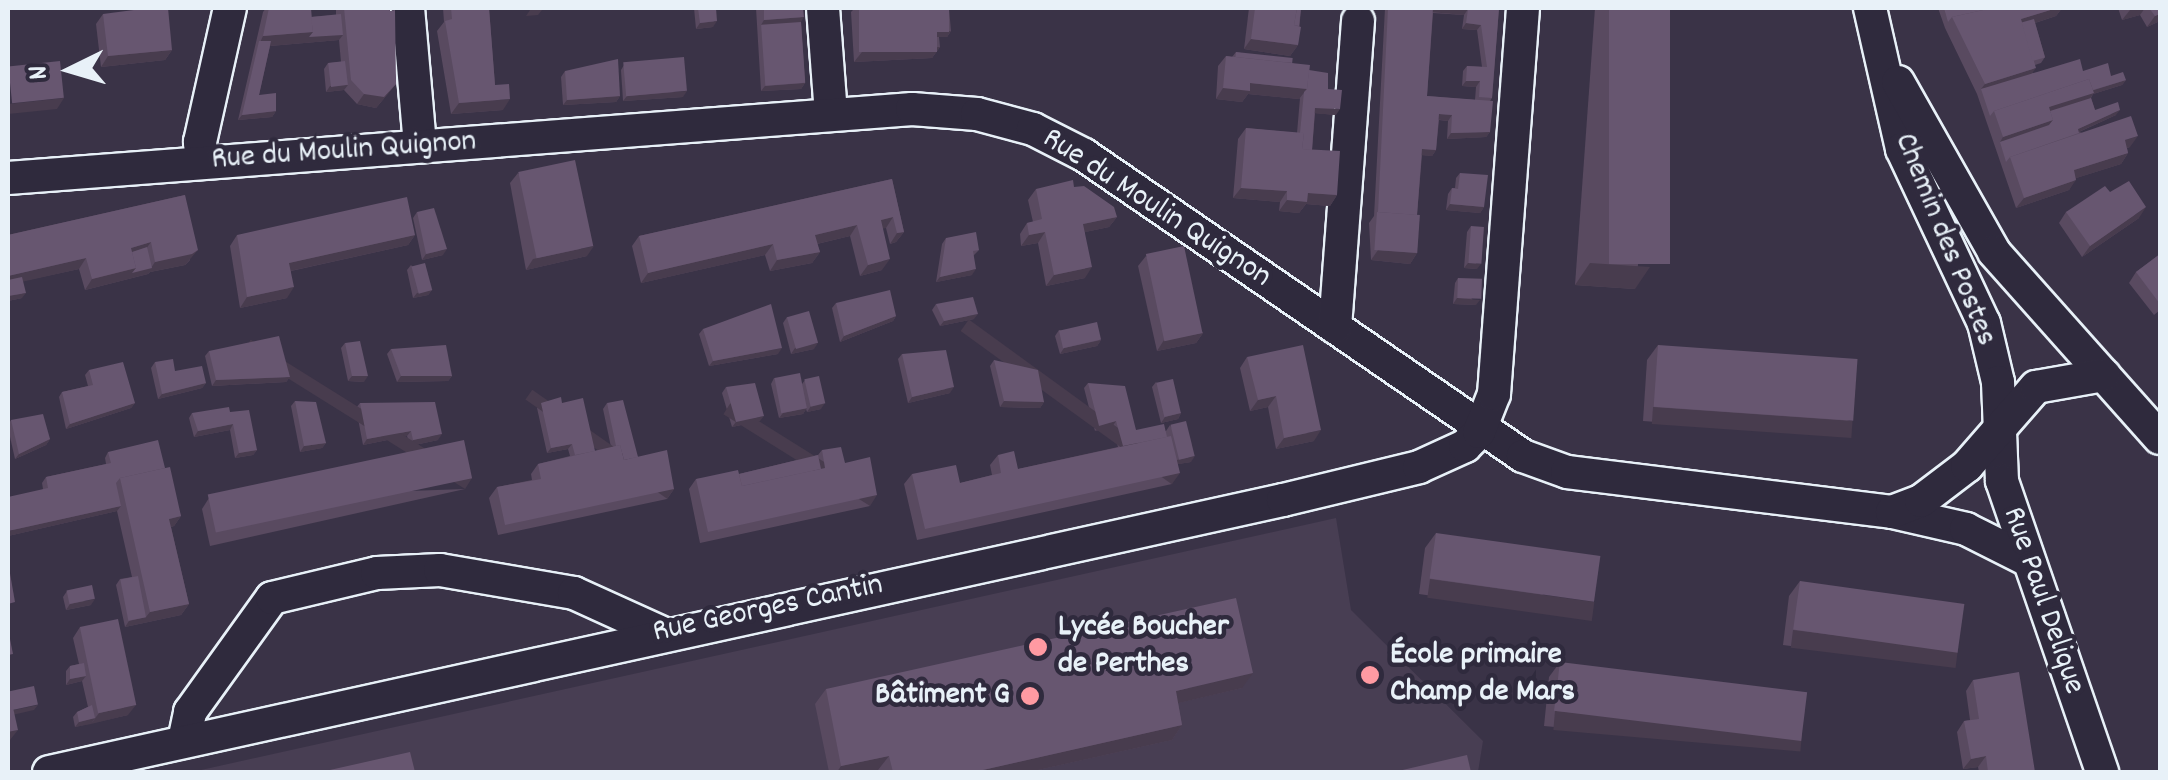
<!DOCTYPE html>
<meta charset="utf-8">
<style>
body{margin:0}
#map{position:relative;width:2168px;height:780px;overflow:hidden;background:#3a3347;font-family:Dekko,sans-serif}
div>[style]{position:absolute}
.built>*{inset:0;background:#483e53}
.roads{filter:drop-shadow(2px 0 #e8f1f8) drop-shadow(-2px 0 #e8f1f8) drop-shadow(0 2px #e8f1f8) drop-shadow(0 -2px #e8f1f8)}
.street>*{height:32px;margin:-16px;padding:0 16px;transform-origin:16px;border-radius:16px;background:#2f2a3d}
.wall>*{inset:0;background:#594a60}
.shaded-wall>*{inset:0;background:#483c4e;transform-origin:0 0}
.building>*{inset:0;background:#675670;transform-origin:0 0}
.dots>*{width:28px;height:28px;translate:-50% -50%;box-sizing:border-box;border:5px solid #2f2a3d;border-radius:50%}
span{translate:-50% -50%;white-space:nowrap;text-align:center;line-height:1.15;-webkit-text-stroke:9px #2f2a3d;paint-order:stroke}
.street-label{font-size:32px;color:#e8f1f8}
.poi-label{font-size:32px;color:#e8f1f8;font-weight:700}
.left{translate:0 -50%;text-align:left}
.right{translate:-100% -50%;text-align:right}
.frame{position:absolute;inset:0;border:10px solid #e8f1f8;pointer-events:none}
.north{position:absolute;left:20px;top:20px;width:100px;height:100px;-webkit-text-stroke:8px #2f2a3d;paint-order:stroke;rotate:265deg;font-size:28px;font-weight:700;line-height:40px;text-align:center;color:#e8f1f8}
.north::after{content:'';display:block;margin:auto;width:35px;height:45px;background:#e8f1f8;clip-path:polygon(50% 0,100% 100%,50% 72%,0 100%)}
</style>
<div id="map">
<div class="built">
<i style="clip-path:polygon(1336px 518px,1351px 610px,1483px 741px,1478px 772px,192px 772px)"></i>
</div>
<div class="roads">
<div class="street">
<i style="left:408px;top:8px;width:138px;rotate:85deg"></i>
<i style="left:823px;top:8px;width:106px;rotate:85.7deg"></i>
<i style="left:1870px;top:8px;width:145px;rotate:77.2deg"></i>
<i style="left:1902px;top:149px;width:192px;rotate:64.8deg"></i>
<i style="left:1984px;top:323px;width:61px;rotate:76.7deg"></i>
<i style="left:1998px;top:382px;width:99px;rotate:87.7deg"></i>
<i style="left:2002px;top:481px;width:308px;rotate:71deg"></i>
<i style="left:1898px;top:82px;width:195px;rotate:60.5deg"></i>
<i style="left:1994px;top:252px;width:249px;rotate:48.3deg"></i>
<i style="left:202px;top:162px;width:20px;rotate:-96deg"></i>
<i style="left:200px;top:142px;width:137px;rotate:-77.4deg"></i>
<i style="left:8px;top:178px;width:907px;rotate:-4.36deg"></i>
<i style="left:912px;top:109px;width:65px;rotate:4.4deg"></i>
<i style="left:977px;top:114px;width:58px;rotate:15deg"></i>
<i style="left:1033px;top:129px;width:57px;rotate:27deg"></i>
<i style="left:1084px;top:155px;width:532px;rotate:34.44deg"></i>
<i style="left:1523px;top:456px;width:47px;rotate:20deg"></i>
<i style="left:1567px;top:472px;width:327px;rotate:7deg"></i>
<i style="left:1892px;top:512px;width:76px;rotate:12.9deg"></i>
<i style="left:1966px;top:529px;width:65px;rotate:26.6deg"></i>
<i style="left:1335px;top:327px;width:307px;rotate:-85.7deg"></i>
<i style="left:1892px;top:512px;width:31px;rotate:-21deg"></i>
<i style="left:1921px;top:501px;width:58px;rotate:-37.3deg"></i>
<i style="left:1967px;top:466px;width:105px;rotate:-48.9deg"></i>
<i style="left:2036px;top:387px;width:69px;rotate:-10deg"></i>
<i style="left:184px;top:741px;width:30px;rotate:-78deg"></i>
<i style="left:190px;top:712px;width:140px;rotate:-54.3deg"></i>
<i style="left:272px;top:598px;width:108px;rotate:-13.4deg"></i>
<i style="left:377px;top:573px;width:63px;rotate:-2.7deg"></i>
<i style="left:440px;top:570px;width:136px;rotate:9.7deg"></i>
<i style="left:574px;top:593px;width:97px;rotate:24.4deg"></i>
<i style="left:49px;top:772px;width:1264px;rotate:-12.43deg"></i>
<i style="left:1283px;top:500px;width:140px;rotate:-13.6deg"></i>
<i style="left:1419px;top:467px;width:51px;rotate:-24.5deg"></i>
<i style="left:1465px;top:446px;width:20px;rotate:-45deg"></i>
<i style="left:1479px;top:432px;width:41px;rotate:-68.5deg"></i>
<i style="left:1494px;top:394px;width:387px;rotate:-85.7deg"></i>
</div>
</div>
<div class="wall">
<i style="clip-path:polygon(266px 8px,311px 8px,311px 17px,336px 15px,336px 8px,389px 8px,396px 84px,376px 108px,357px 104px,344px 90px,326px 92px,324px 69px,328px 63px,341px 62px,339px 40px,270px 46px,259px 95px,276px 111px,272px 117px,238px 120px,263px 12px)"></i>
<i style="clip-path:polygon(443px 8px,489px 8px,495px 85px,503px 110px,451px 114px,437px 31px,444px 22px)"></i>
<i style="clip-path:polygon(694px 8px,716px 8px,713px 27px,696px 29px)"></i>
<i style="clip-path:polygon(756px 8px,803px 8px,801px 22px,805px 83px,801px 89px,761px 91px)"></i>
<i style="clip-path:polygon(855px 8px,949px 8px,951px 31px,947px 37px,939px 37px,940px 47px,932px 58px,854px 62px,851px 12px)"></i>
<i style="clip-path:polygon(1249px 8px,1301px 8px,1298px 45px,1290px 56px,1244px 49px)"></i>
<i style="clip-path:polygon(evenodd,1385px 8px,1499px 8px,1492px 98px,1490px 101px,1490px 132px,1486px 137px,1447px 139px,1448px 121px,1439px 120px,1436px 150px,1432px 156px,1422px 155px,1417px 215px,1417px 253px,1410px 264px,1371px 260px,1369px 223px,1374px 216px,1385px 8px,1433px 13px,1464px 15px,1462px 29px,1477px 30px,1482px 67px,1467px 66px,1463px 71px,1462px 86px,1476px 87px,1475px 100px,1427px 96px,1433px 13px)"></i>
<i style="clip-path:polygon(1595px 8px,1670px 8px,1635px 289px,1575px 285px)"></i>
<i style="clip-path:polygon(1938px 8px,2062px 8px,2056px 16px,2035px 23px,2045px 57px,2041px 63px,2035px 65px,2032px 73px,2083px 71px,2126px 80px,2122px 85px,2093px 94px,2091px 98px,2095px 110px,2116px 115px,2079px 132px,2130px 147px,2127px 148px,2128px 153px,2121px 164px,2076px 178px,2069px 190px,2016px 208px,1977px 94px,1945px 28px)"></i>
<i style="clip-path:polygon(2118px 8px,2160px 8px,2160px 21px,2147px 27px,2140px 15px,2122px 20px)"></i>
<i style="clip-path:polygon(103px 14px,172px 50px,165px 60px,101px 67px,96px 24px)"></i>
<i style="clip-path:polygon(1236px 52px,1292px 63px,1309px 70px,1328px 89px,1336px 115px,1315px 113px,1312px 150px,1337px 195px,1330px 206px,1306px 204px,1299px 213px,1279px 211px,1280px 202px,1233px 198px,1238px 139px,1246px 128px,1297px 133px,1300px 98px,1299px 99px,1248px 94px,1242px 102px,1216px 99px,1218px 66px,1226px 56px,1232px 57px)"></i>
<i style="clip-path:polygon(624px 65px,683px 97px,623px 101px,621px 70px)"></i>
<i style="clip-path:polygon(565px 71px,620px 96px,616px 102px,563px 105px,561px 77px)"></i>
<i style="clip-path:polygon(518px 173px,587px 256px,526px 270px,510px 183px)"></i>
<i style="clip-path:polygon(1460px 173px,1484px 207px,1480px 213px,1446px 210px,1448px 194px,1452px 188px,1455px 188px,1456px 178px)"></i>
<i style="clip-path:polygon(892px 179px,904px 232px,896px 242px,890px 244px,886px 228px,883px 228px,882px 270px,860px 276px,850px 236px,817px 244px,820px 252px,812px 263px,770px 271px,765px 255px,641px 283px,632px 246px,639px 236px)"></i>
<i style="clip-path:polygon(1074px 187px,1117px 217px,1109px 227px,1085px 232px,1085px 278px,1046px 286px,1038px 243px,1021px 246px,1020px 234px,1027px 223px,1033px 222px,1028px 200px,1036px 189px)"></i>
<i style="clip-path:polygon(2110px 192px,2139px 218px,2082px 257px,2059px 223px,2066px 212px)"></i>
<i style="clip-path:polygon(185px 195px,190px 260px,185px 265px,150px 272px,148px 274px,85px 290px,79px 269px,23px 281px,22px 298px,8px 301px,8px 235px)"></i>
<i style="clip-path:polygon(417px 212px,443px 255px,422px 260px,413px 218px)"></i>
<i style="clip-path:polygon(1471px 226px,1477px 269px,1464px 268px,1467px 232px)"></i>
<i style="clip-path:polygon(237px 235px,415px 235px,408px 245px,291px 271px,287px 298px,240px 308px,230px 246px)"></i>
<i style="clip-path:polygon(946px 238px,979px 250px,973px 256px,972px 275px,936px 282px,942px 244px)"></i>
<i style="clip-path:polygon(2160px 254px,2160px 310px,2154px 315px,2129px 283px,2136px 272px)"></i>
<i style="clip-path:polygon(1146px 256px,1203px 333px,1196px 343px,1157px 351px,1138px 266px)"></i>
<i style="clip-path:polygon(411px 265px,432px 290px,428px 295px,413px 298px,407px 270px)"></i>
<i style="clip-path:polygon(1458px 278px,1476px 305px,1453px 304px,1455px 283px)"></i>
<i style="clip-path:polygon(836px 303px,896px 316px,893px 321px,840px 342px,832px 308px)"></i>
<i style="clip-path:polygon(936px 304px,974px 319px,940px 326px,932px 310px)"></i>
<i style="clip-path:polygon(787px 317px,814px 349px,791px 354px,783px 323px)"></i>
<i style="clip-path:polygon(703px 329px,778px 354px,709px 366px,699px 334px)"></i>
<i style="clip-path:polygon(1059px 330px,1101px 340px,1097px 346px,1060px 354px,1055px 336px)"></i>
<i style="clip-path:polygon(345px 343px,364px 382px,348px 381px,341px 348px)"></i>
<i style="clip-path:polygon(1658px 345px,1852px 422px,1842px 436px,1643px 421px,1647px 360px)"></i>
<i style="clip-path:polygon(391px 349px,452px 376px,448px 381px,397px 382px,387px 354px)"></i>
<i style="clip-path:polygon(209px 351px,290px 377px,286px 382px,212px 386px,205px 356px)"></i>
<i style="clip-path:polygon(902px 354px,950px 393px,908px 403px,898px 359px)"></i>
<i style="clip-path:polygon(1247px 357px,1314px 441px,1276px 449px,1268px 407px,1250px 411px,1240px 368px)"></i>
<i style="clip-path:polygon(994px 360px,1044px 402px,1040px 408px,1000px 407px,990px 366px)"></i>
<i style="clip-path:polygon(155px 362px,175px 371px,206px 383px,202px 388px,158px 399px,151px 368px)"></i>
<i style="clip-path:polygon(89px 370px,135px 403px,131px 408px,66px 429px,59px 397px,62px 392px,88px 386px,85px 375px)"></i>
<i style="clip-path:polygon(774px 378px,802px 384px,805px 380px,821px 409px,807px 412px,806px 409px,803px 414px,779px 418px,771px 384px)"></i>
<i style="clip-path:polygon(1156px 382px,1181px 413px,1178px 419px,1161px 423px,1152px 387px)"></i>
<i style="clip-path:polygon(1088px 383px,1136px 430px,1166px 431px,1170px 425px,1191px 462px,1178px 464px,1172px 484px,917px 540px,904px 484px,912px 474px,960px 483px,992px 475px,990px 465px,998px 455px,1018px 469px,1118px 447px,1112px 427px,1095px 431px,1084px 388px)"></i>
<i style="clip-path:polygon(726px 387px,760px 421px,732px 427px,722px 393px)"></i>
<i style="clip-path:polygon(295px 401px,326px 443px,322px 448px,300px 452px,291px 406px)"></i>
<i style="clip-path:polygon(360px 403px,438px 440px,410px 446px,407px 436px,363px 445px,356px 408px)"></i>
<i style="clip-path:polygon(541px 403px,562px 403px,595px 451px,611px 447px,603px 409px,607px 403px,638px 457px,674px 489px,667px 499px,498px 535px,489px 498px,497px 487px,532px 480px,531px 474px,538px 464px,570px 456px,568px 449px,547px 453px,537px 408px)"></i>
<i style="clip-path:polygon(230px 412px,257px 450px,253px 455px,235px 458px,230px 430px,194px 437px,189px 418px,192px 413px)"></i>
<i style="clip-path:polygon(11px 420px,50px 439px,46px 445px,15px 459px,8px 428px,8px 425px)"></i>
<i style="clip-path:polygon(822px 450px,845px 463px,870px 506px,700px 543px,689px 489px,696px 479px,739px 474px,818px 455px)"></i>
<i style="clip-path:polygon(108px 452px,165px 468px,181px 516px,174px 526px,171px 527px,189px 604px,181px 615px,125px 627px,116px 585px,120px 579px,132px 577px,117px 511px,8px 536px,43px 489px,42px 483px,46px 477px,106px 464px,105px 458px)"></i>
<i style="clip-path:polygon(465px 489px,210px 546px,202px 509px,209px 498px)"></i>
<i style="clip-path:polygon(1436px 533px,1584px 618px,1419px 594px,1425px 548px)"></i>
<i style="clip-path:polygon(1800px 581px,1947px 666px,1783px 645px,1789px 596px)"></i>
<i style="clip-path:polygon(67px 591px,91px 605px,66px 610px,63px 597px)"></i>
<i style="clip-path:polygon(80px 627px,128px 715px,75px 727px,73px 717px,77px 712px,88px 707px,82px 681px,66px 685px,66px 671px,70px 666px,79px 664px,73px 638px)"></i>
<i style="clip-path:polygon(1560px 662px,1791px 749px,1544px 726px,1549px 677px)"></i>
<i style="clip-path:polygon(1973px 680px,2035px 772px,1979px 772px,1978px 767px,1963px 769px,1957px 732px,1964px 721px,1970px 720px,1966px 691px)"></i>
<i style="clip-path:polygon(1242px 688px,1178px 703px,1182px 725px,1172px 740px,1029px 772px,879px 772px,878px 770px,868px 772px,829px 772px,815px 704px,826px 689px)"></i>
</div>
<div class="shaded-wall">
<i style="clip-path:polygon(1433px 8px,1444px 8px,1468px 9px,1464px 15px,1430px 12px)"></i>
<i style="clip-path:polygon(2057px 8px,2062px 8px,2056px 16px,2019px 28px,2021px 19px)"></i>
<i style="clip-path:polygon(2136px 8px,2145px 8px,2140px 15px,2122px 20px,2130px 10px)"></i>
<i style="clip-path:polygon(530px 10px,542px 10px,538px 15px,526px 16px)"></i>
<i style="clip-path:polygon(2160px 14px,2160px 21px,2147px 27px,2155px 16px)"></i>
<i style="clip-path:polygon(804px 17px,797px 28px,761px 25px,764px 20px)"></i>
<i style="clip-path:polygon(717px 21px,713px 27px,696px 29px,700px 23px)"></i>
<i style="clip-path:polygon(1466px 23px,1481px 25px,1477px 30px,1462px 29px)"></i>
<i style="clip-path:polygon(951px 31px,947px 37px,931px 37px,935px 32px)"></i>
<i style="clip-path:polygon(313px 32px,343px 35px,339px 40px,258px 47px,263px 36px)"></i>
<i style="clip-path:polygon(1251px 39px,1298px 45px,1290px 56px,1244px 49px)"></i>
<i style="clip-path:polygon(940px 47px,932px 58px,854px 62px,862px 52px)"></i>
<i style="clip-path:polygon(172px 50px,165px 60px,101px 67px,108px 56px)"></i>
<i style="clip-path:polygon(2036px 68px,2028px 79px,1981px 89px,1985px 84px)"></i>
<i style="clip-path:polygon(2126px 80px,2122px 85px,2093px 94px,2087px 103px,2046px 116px,2049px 107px,2088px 92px)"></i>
<i style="clip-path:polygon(1466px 81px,1480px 81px,1476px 87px,1462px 86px)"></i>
<i style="clip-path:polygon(805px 83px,801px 89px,761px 91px,765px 86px)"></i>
<i style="clip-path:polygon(1250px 83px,1307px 89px,1299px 99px,1248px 94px,1242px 102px,1216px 99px,1223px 88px)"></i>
<i style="clip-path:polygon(396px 84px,376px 108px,357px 104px,364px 94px)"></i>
<i style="clip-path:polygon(348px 85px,344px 90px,326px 92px,330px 86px)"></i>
<i style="clip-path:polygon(687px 91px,683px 97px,623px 101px,627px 96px)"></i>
<i style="clip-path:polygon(620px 96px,616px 102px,563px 105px,567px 100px)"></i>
<i style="clip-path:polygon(64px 98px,57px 109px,8px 114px,8px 104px)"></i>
<i style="clip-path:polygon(510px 99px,503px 110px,451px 114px,459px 103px)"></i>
<i style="clip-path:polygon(1315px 108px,1340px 109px,1336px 115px,1312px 113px)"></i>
<i style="clip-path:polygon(2120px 110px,2116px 115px,2074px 134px,2078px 129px)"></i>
<i style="clip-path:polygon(276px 111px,272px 117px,238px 120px,242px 115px)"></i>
<i style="clip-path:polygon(1439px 114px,1452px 115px,1448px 121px,1435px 119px)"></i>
<i style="clip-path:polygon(2053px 120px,2045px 131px,2000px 142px,2003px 137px)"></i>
<i style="clip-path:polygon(1490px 132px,1486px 137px,1447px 139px,1451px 133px)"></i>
<i style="clip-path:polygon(2138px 136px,2130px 147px,2117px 151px,2125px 140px)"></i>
<i style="clip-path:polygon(1422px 149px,1436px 150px,1432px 156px,1418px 155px)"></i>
<i style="clip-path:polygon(2128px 153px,2121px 164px,2067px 181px,2074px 170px)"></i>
<i style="clip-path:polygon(2076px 180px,2069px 190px,2016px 208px,2024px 198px)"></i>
<i style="clip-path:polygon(1241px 188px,1287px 191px,1280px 202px,1233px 198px)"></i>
<i style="clip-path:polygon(1308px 193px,1337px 195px,1330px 206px,1306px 204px,1299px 213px,1279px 211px,1287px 200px)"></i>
<i style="clip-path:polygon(1450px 204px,1484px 207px,1480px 213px,1446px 210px)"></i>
<i style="clip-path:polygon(2146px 207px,2139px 218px,2082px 257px,2090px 246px)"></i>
<i style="clip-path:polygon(893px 217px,886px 228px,874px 231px,881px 220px)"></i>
<i style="clip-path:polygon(1117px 217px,1109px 227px,1076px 234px,1083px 224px)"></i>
<i style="clip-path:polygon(857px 225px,850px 236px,808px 246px,815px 235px)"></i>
<i style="clip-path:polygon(904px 232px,896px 242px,890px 244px,897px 233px)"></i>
<i style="clip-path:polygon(1045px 232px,1038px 243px,1021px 246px,1029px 235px)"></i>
<i style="clip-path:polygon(415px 235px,408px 245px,281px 273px,289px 263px)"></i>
<i style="clip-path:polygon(151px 242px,143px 253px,127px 253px,131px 248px)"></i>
<i style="clip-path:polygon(773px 244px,765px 255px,641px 283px,648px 273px)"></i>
<i style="clip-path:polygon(594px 246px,587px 256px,526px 270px,533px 259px)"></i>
<i style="clip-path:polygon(447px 249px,443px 255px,422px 260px,426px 254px)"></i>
<i style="clip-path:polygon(198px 250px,185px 265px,150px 272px,148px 274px,85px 290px,92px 279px,136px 268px,151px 268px,155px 262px)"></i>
<i style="clip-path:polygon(1378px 250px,1417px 253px,1410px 264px,1371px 260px)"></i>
<i style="clip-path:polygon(820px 252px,812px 263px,770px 271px,777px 260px)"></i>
<i style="clip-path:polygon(86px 258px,79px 269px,8px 285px,8px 276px)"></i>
<i style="clip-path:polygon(890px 259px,882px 270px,860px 276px,868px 265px)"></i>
<i style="clip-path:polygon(1468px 263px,1481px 264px,1477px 269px,1464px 268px)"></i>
<i style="clip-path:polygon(1590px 263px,1650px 267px,1635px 289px,1575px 285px)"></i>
<i style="clip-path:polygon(1092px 267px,1085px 278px,1046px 286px,1054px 275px)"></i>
<i style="clip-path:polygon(976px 269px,972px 275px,936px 282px,940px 277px)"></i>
<i style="clip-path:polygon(294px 287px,287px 298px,240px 308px,247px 297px)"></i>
<i style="clip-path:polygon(432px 290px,428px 295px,413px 298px,417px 293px)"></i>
<i style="clip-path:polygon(26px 293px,22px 298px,8px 301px,8px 296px)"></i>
<i style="clip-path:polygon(1457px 298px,1480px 300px,1476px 305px,1453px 304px)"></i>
<i style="clip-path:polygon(978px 314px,974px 319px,940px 326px,944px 321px)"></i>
<i style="clip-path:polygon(896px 316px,893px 321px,840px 342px,844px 336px)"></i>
<i style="clip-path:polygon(1203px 333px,1196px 343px,1157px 351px,1164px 340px)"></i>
<i style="clip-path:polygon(1101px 340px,1097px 346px,1060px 354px,1064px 348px)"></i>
<i style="clip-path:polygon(818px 343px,814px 349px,791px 354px,795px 348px)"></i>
<i style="clip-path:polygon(782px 348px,778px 354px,709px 366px,713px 361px)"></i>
<i style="clip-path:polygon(352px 376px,368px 376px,364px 382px,348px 381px)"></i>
<i style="clip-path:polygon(401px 376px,452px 376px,448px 381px,397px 382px)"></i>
<i style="clip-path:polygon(290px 377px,286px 382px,212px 386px,216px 380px)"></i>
<i style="clip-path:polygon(206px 383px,202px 388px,158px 399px,162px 394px)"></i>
<i style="clip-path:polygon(954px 387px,950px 393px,908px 403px,912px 397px)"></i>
<i style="clip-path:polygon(1276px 396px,1268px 407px,1250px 411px,1258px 400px)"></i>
<i style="clip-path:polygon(1004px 401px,1044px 402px,1040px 408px,1000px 407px)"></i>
<i style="clip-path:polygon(135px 403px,131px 408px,66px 429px,70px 424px)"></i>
<i style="clip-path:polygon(825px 403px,821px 409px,807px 412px,811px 406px)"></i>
<i style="left:1653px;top:407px;width:200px;height:17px;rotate:4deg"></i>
<i style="clip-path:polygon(807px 408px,803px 414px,779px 418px,783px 413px)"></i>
<i style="clip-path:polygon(1181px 413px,1178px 419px,1161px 423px,1165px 417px)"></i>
<i style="clip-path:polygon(764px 416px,760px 421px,732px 427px,736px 422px)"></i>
<i style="clip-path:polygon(1116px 421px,1112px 427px,1095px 431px,1099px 426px)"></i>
<i style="clip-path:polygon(233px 424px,230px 430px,194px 437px,198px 431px)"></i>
<i style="clip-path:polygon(1321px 430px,1314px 441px,1276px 449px,1284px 438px)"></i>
<i style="clip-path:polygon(411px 431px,407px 436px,363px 445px,367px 439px)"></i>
<i style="clip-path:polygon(442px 434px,438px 440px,410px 446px,413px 440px)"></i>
<i style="clip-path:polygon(50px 439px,46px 445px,15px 459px,19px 454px)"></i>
<i style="clip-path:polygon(326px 443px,322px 448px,300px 452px,304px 446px)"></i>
<i style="clip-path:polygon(572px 444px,568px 449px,547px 453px,551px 448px)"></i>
<i style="clip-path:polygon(257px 450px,253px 455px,235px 458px,239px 453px)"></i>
<i style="clip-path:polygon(1195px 456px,1191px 462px,1173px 465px,1177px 460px)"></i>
<i style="left:1180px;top:473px;width:14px;height:261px;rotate:126deg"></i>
<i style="left:472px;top:478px;width:13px;height:261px;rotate:122deg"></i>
<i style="left:674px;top:489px;width:12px;height:173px;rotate:125deg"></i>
<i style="left:877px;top:495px;width:13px;height:173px;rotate:122deg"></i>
<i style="clip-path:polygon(121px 506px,117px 511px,8px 536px,8px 531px)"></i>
<i style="clip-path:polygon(181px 516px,174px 526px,161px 530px,169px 519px)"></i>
<i style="left:1430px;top:579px;width:166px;height:19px;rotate:8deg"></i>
<i style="clip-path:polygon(95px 599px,91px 605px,66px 610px,70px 604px)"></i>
<i style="clip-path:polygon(189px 604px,181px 615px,125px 627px,129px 621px,146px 617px,150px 612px)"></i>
<i style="left:1793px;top:630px;width:166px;height:18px;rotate:7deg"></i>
<i style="clip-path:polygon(1253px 673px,1242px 688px,1166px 706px,1176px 691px)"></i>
<i style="clip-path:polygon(86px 676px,82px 681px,66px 685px,70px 679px)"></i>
<i style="clip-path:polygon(38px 705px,34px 710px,8px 716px,9px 711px)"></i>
<i style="clip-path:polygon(136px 705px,128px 715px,91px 724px,99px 713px)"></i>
<i style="left:1555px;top:711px;width:248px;height:19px;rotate:5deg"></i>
<i style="clip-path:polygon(95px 718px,91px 724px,75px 727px,79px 722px)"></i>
<i style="clip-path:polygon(1182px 725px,1172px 740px,1029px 772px,974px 772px)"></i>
<i style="clip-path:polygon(18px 730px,10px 740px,8px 741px,8px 732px)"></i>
<i style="clip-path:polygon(889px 756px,878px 770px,868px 772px,837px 772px,841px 766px)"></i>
<i style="clip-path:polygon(1986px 756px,1978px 767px,1963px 769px,1971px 759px)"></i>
</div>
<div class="building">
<i style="clip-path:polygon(149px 8px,168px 8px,172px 50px,108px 56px,103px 14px)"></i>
<i style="clip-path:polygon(269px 8px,311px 8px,313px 32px,263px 36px)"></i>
<i style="clip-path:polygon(344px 8px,389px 8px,390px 11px,395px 10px,396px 84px,384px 97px,364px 94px,351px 80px)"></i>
<i style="clip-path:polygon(451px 8px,489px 8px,495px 85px,509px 84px,510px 99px,459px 103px,445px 21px,452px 19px)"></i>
<i style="left:530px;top:8px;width:12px;height:2px"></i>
<i style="clip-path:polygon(698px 8px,716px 8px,717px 21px,700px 23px)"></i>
<i style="clip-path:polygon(764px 8px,803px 8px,804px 17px,764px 20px)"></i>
<i style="left:859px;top:8px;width:78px;height:44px"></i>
<i style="left:937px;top:8px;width:12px;height:24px"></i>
<i style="clip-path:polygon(1255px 8px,1297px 8px,1294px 25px,1301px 27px,1298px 45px,1251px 39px)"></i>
<i style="clip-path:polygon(1297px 8px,1301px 8px,1299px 26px,1294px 25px)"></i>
<i style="clip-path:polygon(1388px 8px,1433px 8px,1427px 96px,1493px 101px,1490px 132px,1451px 133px,1452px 115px,1439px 114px,1436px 150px,1422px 149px,1417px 215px,1378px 212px)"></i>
<i style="clip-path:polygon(1444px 8px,1499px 8px,1492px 98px,1479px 97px,1480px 81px,1466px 81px,1467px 66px,1487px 67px,1481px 25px,1466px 23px,1468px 9px)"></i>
<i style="left:1609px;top:8px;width:61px;height:256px"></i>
<i style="clip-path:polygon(1944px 8px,1992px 8px,1952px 17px,1948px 22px)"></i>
<i style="clip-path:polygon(1992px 8px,2057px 8px,2021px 19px,2036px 68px,1985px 84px,1952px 17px)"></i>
<i style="clip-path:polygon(2149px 8px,2160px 8px,2160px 14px,2155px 16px)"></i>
<i style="clip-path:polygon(341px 14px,343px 35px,309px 37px,313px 32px,311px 17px)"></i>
<i style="left:2034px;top:19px;width:40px;height:13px;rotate:74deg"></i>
<i style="left:801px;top:22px;width:61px;height:40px;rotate:86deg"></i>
<i style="clip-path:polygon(259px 41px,271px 41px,259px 95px,276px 93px,276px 111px,242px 115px)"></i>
<i style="left:1236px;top:52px;width:57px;height:5px;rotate:6deg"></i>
<i style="clip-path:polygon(1226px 56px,1310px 65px,1307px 89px,1250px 83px,1250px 91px,1223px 88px)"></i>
<i style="left:684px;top:57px;width:34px;height:61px;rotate:85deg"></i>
<i style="clip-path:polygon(618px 59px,620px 96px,567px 100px,565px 71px)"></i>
<i style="clip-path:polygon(2080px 59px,2083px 71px,2108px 63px,2111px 76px,2123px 72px,2126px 80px,2093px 90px,2089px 79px,1994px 111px,1990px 116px,1981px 89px)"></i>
<i style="left:60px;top:61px;width:37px;height:52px;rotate:84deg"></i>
<i style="left:345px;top:61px;width:24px;height:17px;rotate:83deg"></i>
<i style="clip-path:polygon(1309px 70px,1328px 73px,1328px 89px,1342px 90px,1340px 109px,1315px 108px,1312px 150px,1302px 149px,1304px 133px,1300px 133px,1304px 92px,1307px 89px)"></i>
<i style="clip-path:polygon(2089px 79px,2094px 93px,2049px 107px,2053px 120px,2003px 137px,1994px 111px)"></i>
<i style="clip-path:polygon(2091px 98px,2095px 110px,2118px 102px,2120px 110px,2078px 129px,2079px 133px,2010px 157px,2006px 162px,2000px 142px,2049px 125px,2053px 120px,2050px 111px)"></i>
<i style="clip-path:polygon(2131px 116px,2138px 136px,2125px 140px,2128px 153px,2074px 170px,2076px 180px,2024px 198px,2010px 157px)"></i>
<i style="clip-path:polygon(1246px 128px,1304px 133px,1302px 149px,1340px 151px,1337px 195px,1308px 193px,1307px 202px,1287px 200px,1287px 191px,1241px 188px)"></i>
<i style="left:575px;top:160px;width:88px;height:58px;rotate:78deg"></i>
<i style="clip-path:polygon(1460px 173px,1488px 175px,1484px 207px,1450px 204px,1452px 188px,1458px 189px)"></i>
<i style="clip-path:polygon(892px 179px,904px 232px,897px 233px,893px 217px,881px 220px,890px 259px,868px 265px,857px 225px,815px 235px,820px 252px,777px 260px,773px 244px,648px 273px,639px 236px)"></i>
<i style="clip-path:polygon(1073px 180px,1074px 187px,1084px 186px,1114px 207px,1117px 217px,1083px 224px,1092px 267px,1054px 275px,1045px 232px,1029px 235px,1027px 223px,1042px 219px,1036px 189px)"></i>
<i style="clip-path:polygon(2129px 181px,2146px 207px,2090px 246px,2066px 212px,2105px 186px,2110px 192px)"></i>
<i style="clip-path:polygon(185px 195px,198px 250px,192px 254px,155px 262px,151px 242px,131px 248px,136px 268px,92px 279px,86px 258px,8px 276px,8px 235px)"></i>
<i style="clip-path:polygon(407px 197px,415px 235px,289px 263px,294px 287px,247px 297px,237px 235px)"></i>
<i style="clip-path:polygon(434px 208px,447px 249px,426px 254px,417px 212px)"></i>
<i style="left:1377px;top:212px;width:43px;height:38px;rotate:4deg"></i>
<i style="left:1471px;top:226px;width:13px;height:37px;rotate:4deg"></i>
<i style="clip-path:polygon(976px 232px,979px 250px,973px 251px,976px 269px,940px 277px,946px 238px)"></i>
<i style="left:1184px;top:246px;width:89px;height:39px;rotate:78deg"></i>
<i style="clip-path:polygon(147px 247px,152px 268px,132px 273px,136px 268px,132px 252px)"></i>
<i style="clip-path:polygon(2160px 254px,2160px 304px,2136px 272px)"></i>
<i style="left:425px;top:263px;width:28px;height:14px;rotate:75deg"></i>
<i style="clip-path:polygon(22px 277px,26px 293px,8px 296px,8px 280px)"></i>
<i style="left:1458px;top:278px;width:24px;height:20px;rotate:2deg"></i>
<i style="clip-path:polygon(890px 290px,896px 316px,844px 336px,836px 303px)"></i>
<i style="clip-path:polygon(973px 297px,978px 314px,944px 321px,936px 304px)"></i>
<i style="clip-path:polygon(771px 304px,782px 348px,713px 361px,703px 329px)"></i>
<i style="left:809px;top:311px;width:33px;height:23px;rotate:74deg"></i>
<i style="left:1097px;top:322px;width:18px;height:39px;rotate:77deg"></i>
<i style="clip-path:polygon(279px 336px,290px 377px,216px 380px,209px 351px)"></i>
<i style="clip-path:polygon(360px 341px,368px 376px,352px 376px,345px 343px)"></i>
<i style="clip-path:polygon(446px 345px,452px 376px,401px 376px,391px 349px)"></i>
<i style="clip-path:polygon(1303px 345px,1321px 430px,1284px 438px,1276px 396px,1258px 400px,1247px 357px)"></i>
<i style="left:1658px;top:345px;width:200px;height:62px;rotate:4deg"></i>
<i style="clip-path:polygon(946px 350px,954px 387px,912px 397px,902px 354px)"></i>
<i style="clip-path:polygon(173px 359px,175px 371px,202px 366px,206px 383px,162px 394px,155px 362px)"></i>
<i style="clip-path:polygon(994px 360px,1038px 370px,1044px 402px,1004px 401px)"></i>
<i style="clip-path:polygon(123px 362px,135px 403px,70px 424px,62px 392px,93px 385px,89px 370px)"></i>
<i style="left:800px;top:373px;width:36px;height:26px;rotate:79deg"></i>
<i style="left:819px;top:376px;width:28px;height:15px;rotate:77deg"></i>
<i style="left:1173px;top:379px;width:35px;height:17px;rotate:77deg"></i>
<i style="clip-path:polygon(755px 383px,764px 416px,736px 422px,726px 387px)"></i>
<i style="clip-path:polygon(1088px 383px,1125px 386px,1136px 430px,1164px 424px,1167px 437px,1123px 446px,1116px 421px,1099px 426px)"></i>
<i style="clip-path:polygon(561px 397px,562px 403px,583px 398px,595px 451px,575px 455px,572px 444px,551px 448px,541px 403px)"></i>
<i style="clip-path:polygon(623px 400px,638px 457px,624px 460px,620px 445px,616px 446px,607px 403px)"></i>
<i style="clip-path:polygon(295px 401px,316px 402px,326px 443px,304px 446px)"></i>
<i style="clip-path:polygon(435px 402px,442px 434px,413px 440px,411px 431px,367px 439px,360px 403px)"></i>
<i style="clip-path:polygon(229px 407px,230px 412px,249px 410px,257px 450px,239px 453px,233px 424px,198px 431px,192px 413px)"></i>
<i style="clip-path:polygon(43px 414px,50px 439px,19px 454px,11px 420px)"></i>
<i style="left:1186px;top:421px;width:36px;height:16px;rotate:76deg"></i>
<i style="clip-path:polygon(1171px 436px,1180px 473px,925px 529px,912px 474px,956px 465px,960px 483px,1001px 473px,998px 455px,1014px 451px,1018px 469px)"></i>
<i style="clip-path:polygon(158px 440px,165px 468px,120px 478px,116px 483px,121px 506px,8px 531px,8px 497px,48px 488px,46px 477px,111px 463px,108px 452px)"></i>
<i style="left:464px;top:440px;width:39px;height:262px;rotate:78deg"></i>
<i style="clip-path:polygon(620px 445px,624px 460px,667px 450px,674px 489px,505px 525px,497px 487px,541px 479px,538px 464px)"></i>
<i style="clip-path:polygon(841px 447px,845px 463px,870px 457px,877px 495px,708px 532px,696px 479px,738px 470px,742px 486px,825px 468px,822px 450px)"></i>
<i style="clip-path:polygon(818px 455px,821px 469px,742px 486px,739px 474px)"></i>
<i style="clip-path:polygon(170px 467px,181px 516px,169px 519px,189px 604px,150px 612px,120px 478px)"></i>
<i style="left:1436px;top:533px;width:166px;height:46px;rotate:8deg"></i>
<i style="clip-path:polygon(8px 562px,15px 602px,8px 604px)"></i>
<i style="left:138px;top:576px;width:42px;height:18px;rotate:79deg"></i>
<i style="left:1800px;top:581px;width:166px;height:49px;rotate:8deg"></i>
<i style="left:92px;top:585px;width:14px;height:26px;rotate:78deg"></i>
<i style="clip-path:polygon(1236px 598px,1253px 673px,1176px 691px,1182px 725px,974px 772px,893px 772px,889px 756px,841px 766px,826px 689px)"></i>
<i style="left:118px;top:619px;width:88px;height:39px;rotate:78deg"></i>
<i style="clip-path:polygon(8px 629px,13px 654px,8px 655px)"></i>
<i style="left:1560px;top:662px;width:249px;height:49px;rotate:7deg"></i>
<i style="clip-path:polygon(84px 663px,86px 676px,70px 679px,70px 666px)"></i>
<i style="clip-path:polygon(2019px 672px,2035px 772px,1988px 772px,1986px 756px,1971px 759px,1964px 721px,1979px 719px,1973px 680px)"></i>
<i style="clip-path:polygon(8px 685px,18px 730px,8px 732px)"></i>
<i style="left:34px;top:686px;width:19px;height:26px;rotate:78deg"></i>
<i style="clip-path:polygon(92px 705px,95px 718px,79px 722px,77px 712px)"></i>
<i style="clip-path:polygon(410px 752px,415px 772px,321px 772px)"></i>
<i style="clip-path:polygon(1467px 755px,1471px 772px,1394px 772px)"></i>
</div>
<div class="dots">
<i style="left:1038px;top:647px;background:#ff9aa2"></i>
<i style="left:1370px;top:675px;background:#ff9aa2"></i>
<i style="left:1030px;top:696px;background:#ff9aa2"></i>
</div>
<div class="street-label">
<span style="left:344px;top:152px;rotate:-4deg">Rue du Moulin Quignon</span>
<span style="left:1156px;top:209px;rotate:33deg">Rue du Moulin Quignon</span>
<span style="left:1944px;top:240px;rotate:68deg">Chemin des Postes</span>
<span style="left:2042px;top:601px;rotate:71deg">Rue Paul Delique</span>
<span style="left:768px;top:610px;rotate:-12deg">Rue Georges Cantin</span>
</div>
<div class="poi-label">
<span class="left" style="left:1058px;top:647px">Lycée Boucher<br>de Perthes</span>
<span class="left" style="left:1390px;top:675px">École primaire<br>Champ de Mars</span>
<span class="right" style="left:1010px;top:696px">Bâtiment G</span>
</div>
<div class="frame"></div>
<div class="north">N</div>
</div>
